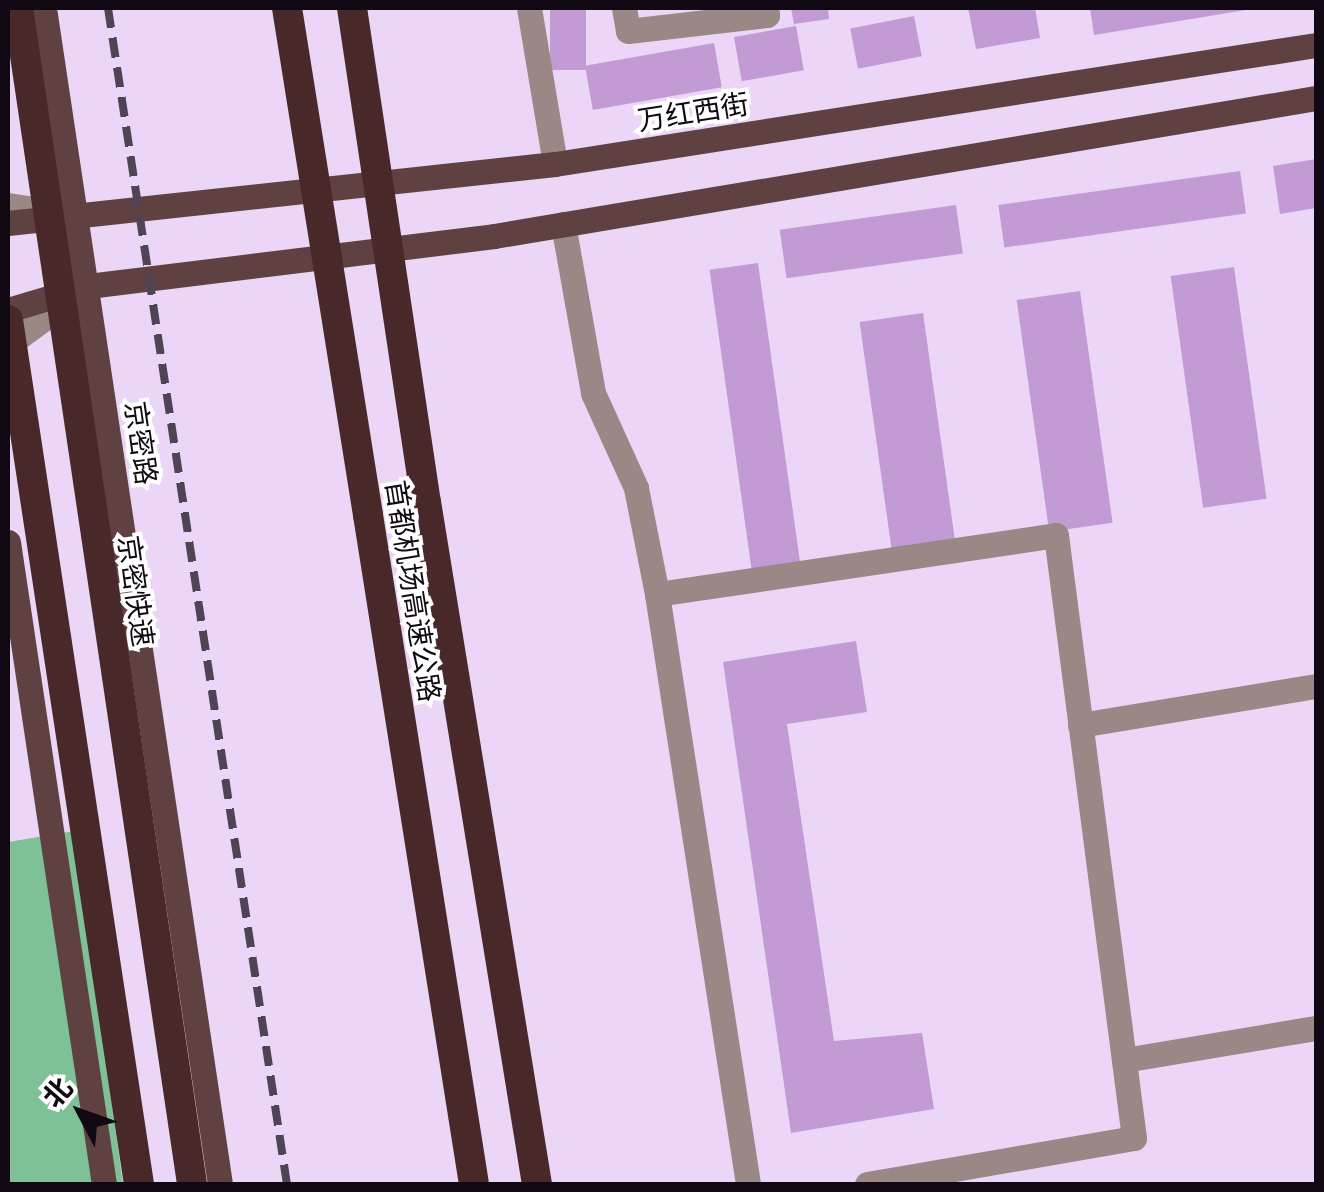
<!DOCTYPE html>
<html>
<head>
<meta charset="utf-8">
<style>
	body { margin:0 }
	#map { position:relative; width:1324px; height:1192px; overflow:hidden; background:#ecd6f7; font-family:Inter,"Noto Sans SC",sans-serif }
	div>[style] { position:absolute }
	.forest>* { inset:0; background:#7ec196 }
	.building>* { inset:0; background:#c29bd5; transform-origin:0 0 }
	.minor>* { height:25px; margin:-12.5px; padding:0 12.5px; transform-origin:12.5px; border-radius:12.5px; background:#9a8887 }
	.major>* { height:25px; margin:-12.5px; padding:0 12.5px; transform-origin:12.5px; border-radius:12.5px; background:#5f4141 }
	.highway>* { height:30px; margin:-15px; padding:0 15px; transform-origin:15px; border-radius:15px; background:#492829 }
	.rail>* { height:8px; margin-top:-4px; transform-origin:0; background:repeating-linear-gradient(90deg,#4f4454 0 20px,transparent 0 30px) }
	.highway-bridge>* { height:30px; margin:-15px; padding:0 15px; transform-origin:15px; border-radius:15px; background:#492829 }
	span { translate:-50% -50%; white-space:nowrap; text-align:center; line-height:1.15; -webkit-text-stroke:8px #fff; paint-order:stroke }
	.street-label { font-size:28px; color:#100913 }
	.frame { position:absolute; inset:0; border:10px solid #100913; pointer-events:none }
	.north { position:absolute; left:30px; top:1062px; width:100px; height:100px; -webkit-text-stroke:8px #fff; paint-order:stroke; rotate:311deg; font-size:28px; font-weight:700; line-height:40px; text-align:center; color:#100913 }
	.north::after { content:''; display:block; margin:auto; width:35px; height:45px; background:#100913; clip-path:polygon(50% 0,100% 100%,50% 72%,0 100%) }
</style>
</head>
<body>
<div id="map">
	<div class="forest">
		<i style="clip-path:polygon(74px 831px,123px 1184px,8px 1184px,8px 842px)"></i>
	</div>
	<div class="building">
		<i style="left:550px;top:8px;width:36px;height:62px"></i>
		<i style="clip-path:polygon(791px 8px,828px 8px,829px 19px,794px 24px)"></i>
		<i style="clip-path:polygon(968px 8px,1035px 8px,1040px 38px,976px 49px)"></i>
		<i style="clip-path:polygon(1090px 8px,1246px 8px,1246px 10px,1094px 35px)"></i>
		<i style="left:914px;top:16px;width:41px;height:65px;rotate:79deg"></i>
		<i style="left:796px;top:26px;width:45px;height:63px;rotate:80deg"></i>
		<i style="left:714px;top:43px;width:45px;height:131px;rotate:80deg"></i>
		<i style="clip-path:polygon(1316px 159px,1316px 208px,1280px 214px,1273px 166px)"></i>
		<i style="left:1240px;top:171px;width:43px;height:244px;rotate:82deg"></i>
		<i style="left:956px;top:205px;width:49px;height:178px;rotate:82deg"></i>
		<i style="left:758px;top:263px;width:306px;height:49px;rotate:82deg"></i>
		<i style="left:1234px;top:267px;width:234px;height:64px;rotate:82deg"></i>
		<i style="left:1080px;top:291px;width:234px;height:64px;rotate:82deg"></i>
		<i style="left:923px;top:313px;width:234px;height:64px;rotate:82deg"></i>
		<i style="clip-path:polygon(856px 641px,867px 712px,787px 724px,834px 1041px,922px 1033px,934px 1109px,791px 1133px,723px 662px)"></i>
	</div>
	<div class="minor">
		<i style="left:529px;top:8px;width:158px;rotate:80.5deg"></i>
		<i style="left:624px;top:8px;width:23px;rotate:80deg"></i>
		<i style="left:628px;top:31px;width:140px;rotate:-6.6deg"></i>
		<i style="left:767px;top:15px;width:7px;rotate:-98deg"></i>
		<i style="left:8px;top:205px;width:54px;rotate:8.6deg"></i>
		<i style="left:563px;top:224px;width:172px;rotate:79.9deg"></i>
		<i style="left:593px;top:393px;width:104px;rotate:65.6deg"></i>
		<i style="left:636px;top:488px;width:108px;rotate:78.8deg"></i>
		<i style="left:657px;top:594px;width:597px;rotate:81.23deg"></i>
		<i style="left:8px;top:345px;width:84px;rotate:-36.3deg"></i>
		<i style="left:657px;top:594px;width:403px;rotate:-8.4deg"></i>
		<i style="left:1056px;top:535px;width:608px;rotate:82.63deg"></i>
		<i style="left:1134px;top:1138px;width:271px;rotate:170.2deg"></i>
		<i style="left:1080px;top:725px;width:239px;rotate:-9.4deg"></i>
		<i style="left:1124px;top:1060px;width:195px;rotate:-9.5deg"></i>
	</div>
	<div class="major">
		<i style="left:44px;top:8px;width:1189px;rotate:81.49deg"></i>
		<i style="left:8px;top:223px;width:550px;rotate:-6.16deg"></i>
		<i style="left:555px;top:164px;width:770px;rotate:-8.89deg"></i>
		<i style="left:8px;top:310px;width:84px;rotate:-16.7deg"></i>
		<i style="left:88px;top:286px;width:409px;rotate:-7deg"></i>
		<i style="left:494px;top:236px;width:834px;rotate:-9.53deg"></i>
		<i style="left:8px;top:542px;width:649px;rotate:81.5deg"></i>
	</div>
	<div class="highway">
		<i style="left:426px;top:502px;width:691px;rotate:80.76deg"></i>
		<i style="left:368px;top:515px;width:677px;rotate:81deg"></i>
	</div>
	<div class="rail">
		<i style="left:108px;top:8px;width:1190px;rotate:81.35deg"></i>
	</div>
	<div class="highway-bridge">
		<i style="left:18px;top:8px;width:1189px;rotate:81.58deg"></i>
		<i style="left:287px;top:8px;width:513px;rotate:80.92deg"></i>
		<i style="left:352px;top:8px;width:500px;rotate:81.5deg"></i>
		<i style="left:8px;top:320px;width:874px;rotate:81.38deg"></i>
	</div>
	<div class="street-label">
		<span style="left:693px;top:112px;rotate:-9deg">万红西街</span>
		<span style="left:141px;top:443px;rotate:82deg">京密路</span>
		<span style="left:136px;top:591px;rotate:82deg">京密快速</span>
		<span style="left:413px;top:591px;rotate:81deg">首都机场高速公路</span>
	</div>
	<div class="frame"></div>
	<div class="north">北</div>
</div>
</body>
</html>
